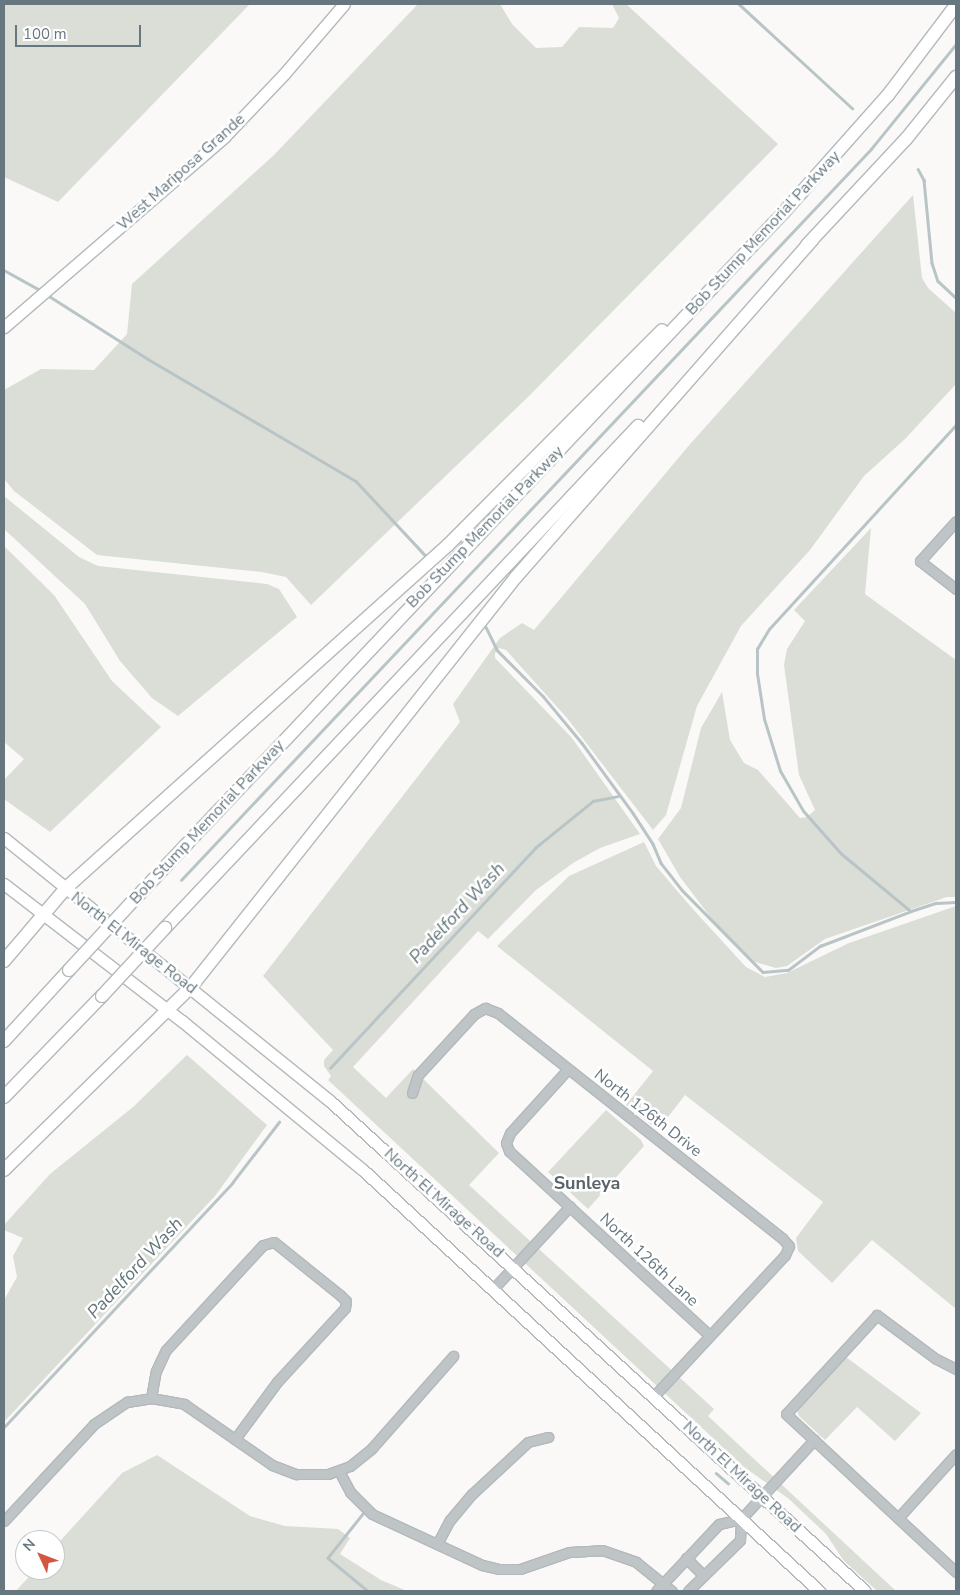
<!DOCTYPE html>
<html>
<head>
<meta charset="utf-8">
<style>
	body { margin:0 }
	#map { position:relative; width:960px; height:1595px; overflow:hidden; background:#faf9f8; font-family:"Nunito Sans",sans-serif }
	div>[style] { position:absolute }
	.green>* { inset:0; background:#daded7 }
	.stream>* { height:2.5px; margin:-1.25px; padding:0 1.25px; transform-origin:1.25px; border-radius:1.25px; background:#b9c4c7 }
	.roads { filter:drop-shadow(1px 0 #b3b9bc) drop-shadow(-1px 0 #b3b9bc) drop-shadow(0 1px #b3b9bc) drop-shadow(0 -1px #b3b9bc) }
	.minor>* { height:9px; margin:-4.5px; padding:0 4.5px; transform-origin:4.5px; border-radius:4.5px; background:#bfc4c7 }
	.major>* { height:11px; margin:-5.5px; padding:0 5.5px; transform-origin:5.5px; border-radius:5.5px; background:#fff }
	.highway>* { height:12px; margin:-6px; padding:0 6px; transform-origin:6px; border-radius:6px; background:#fff }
	.bridges { filter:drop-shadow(1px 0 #b5b9bc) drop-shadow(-1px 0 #b5b9bc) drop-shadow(0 1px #b5b9bc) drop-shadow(0 -1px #b5b9bc) }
	.highway-bridge>* { height:12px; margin:-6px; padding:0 6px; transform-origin:6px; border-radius:6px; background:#fff }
	span { translate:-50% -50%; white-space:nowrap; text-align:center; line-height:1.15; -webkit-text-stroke:5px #fff; paint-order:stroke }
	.street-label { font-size:16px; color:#677780 }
	.water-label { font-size:18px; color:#627579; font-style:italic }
	.neighbourhood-label { font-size:18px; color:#59656b; font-weight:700 }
	.frame { position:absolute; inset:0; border:5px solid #677780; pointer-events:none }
	.north { position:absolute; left:15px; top:1530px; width:50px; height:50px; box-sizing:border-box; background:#fff; border:1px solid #c2c9cc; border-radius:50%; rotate:313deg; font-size:14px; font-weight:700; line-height:20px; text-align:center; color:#677780 }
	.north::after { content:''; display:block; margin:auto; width:18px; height:22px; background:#d25640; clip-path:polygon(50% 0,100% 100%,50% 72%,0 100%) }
	.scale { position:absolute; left:15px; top:25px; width:126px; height:22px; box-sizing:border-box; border:2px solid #677780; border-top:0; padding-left:6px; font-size:15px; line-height:18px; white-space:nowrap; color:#677780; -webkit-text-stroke:4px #fff; paint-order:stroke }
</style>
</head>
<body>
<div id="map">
	<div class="green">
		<i style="clip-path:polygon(4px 4px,250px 4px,58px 202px,4px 177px)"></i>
		<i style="clip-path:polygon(418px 4px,500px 4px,512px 24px,536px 48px,562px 47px,579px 27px,613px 28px,619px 18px,612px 4px,626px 4px,778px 144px,529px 396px,311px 605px,286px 577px,262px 572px,97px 555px,14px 491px,4px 479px,4px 390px,41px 369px,94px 370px,127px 334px,132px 284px,274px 155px)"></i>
		<i style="clip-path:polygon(913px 195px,922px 278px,928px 288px,956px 313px,956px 384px,905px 439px,864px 476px,810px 550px,741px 626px,697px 706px,666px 815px,653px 830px,567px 718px,506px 650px,499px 648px,495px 653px,495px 658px,572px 738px,640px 834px,600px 848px,573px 863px,536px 890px,488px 939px,478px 931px,353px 1067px,386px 1098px,413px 1069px,499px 1153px,469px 1185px,714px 1409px,708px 1416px,896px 1591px,877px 1591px,844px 1561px,826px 1534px,789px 1499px,744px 1467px,328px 1080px,331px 1076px,324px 1066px,324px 1060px,333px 1050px,263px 976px,460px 722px,453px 704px,500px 638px,522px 623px,534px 630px,691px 443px)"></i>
		<i style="clip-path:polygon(4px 496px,79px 557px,98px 566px,267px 584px,279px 589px,297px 617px,178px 716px,152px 698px,120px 661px,85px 604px,4px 529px)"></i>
		<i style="clip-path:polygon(871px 528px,865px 594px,956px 660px,956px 897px,947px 897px,825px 939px,787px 966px,776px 968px,755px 962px,721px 931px,680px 877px,658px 839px,681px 808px,701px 728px,722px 692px,730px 740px,744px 763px,758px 770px,800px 818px,807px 817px,815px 810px,799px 775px,784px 665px,787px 649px,805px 621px,794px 610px)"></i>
		<i style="clip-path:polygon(4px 546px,54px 595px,112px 681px,161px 727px,50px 832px,4px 799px,4px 780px,24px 759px,4px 742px)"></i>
		<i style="clip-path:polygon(644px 842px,656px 866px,691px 907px,746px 967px,765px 977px,787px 973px,849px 943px,956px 906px,956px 1309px,872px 1240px,832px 1283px,798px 1251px,796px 1238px,823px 1202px,685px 1095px,658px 1130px,626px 1105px,653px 1071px,497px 946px,569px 876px)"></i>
		<i style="clip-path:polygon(187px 1055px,267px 1125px,215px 1196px,4px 1422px,4px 1300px,17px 1277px,13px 1256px,23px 1238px,4px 1230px,4px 1225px,50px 1174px,133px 1107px)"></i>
		<i style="clip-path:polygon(606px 1110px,641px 1140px,644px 1146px,588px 1209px,548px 1172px)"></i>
		<i style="clip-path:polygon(846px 1357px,921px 1413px,895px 1441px,857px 1407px,825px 1440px,799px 1416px,797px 1410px)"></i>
		<i style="clip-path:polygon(157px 1455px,250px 1516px,285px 1526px,338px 1529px,350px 1538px,340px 1554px,381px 1580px,407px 1591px,16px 1591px,35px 1570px,55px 1570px,55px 1547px,61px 1540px,122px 1473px)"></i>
	</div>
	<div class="stream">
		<i style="left:739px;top:4px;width:154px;rotate:42.6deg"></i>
		<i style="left:918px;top:169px;width:13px;rotate:61deg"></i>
		<i style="left:924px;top:180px;width:83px;rotate:84.5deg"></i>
		<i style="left:932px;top:263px;width:19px;rotate:72deg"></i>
		<i style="left:938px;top:281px;width:25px;rotate:43deg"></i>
		<i style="left:4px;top:270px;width:41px;rotate:29.1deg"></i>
		<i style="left:46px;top:294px;width:121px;rotate:32.5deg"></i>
		<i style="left:148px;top:359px;width:241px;rotate:30.4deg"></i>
		<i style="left:356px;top:481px;width:103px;rotate:47deg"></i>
		<i style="left:486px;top:627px;width:25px;rotate:64deg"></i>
		<i style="left:497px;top:650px;width:65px;rotate:45deg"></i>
		<i style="left:543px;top:696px;width:61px;rotate:50.3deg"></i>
		<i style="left:582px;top:743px;width:87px;rotate:53.9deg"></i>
		<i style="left:633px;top:813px;width:37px;rotate:57deg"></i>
		<i style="left:653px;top:844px;width:21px;rotate:67deg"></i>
		<i style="left:661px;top:863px;width:34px;rotate:52deg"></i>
		<i style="left:682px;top:890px;width:115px;rotate:45.4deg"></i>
		<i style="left:763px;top:972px;width:25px;rotate:-5deg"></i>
		<i style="left:788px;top:970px;width:40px;rotate:-37deg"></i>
		<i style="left:820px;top:946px;width:97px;rotate:-21deg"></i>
		<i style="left:911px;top:911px;width:26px;rotate:-18deg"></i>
		<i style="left:936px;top:903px;width:20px;rotate:-3deg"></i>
		<i style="left:181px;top:880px;width:1005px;rotate:-46.65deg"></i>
		<i style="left:871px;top:149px;width:135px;rotate:-51deg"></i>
		<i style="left:910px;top:911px;width:89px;rotate:-140.4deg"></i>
		<i style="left:841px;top:854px;width:57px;rotate:-131.5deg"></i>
		<i style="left:803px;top:811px;width:46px;rotate:-119.9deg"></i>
		<i style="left:780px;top:771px;width:54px;rotate:-107.1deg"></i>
		<i style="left:764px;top:719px;width:46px;rotate:-98.8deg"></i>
		<i style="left:757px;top:674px;width:25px;rotate:-90deg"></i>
		<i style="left:757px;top:649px;width:23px;rotate:-59deg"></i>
		<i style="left:769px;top:629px;width:277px;rotate:-47.5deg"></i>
		<i style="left:330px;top:1068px;width:301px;rotate:-47deg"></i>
		<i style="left:535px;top:848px;width:75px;rotate:-39deg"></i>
		<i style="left:593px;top:801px;width:25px;rotate:-11deg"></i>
		<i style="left:4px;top:1427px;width:334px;rotate:-46.9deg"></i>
		<i style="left:232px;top:1183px;width:77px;rotate:-52.4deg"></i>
		<i style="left:716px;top:1473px;width:16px;rotate:40deg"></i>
		<i style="left:363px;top:1514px;width:56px;rotate:128.5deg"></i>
		<i style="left:328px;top:1558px;width:52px;rotate:39.5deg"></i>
	</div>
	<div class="roads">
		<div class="minor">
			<i style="left:956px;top:521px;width:54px;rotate:132deg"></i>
			<i style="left:920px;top:561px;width:46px;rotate:37.9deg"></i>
			<i style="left:568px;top:1069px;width:86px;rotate:132.2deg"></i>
			<i style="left:510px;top:1133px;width:11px;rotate:112deg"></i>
			<i style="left:506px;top:1143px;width:9px;rotate:69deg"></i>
			<i style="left:509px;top:1151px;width:272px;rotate:42.6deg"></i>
			<i style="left:412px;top:1093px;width:19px;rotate:-72deg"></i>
			<i style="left:418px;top:1075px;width:83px;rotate:-47.4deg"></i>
			<i style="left:474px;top:1014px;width:13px;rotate:-29deg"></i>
			<i style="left:485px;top:1008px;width:14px;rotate:21deg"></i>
			<i style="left:498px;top:1013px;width:362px;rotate:38.4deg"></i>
			<i style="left:782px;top:1238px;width:11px;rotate:49deg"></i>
			<i style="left:789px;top:1246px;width:10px;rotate:114deg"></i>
			<i style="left:785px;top:1255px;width:192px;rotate:132.9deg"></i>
			<i style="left:493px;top:1289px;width:113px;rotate:-47.1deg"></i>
			<i style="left:956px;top:1369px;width:22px;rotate:-153deg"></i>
			<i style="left:936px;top:1359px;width:74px;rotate:-143.3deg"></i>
			<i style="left:877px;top:1315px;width:134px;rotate:132.6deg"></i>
			<i style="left:786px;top:1414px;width:232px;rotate:42.9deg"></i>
			<i style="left:151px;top:1398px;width:27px;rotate:-80deg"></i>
			<i style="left:156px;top:1371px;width:23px;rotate:-65deg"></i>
			<i style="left:166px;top:1350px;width:143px;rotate:-47.3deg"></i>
			<i style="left:263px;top:1245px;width:11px;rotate:-15deg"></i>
			<i style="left:274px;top:1242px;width:85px;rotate:38.8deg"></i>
			<i style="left:340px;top:1295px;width:8px;rotate:45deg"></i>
			<i style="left:346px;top:1301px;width:7px;rotate:98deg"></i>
			<i style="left:345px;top:1308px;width:100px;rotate:132.6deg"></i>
			<i style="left:277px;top:1382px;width:71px;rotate:126.4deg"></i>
			<i style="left:339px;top:1471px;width:24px;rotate:62deg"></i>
			<i style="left:350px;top:1492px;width:31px;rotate:45deg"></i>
			<i style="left:372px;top:1514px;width:121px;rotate:24.9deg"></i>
			<i style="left:482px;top:1565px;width:18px;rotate:13deg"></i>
			<i style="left:500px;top:1569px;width:20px"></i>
			<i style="left:520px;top:1569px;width:52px;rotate:-19.1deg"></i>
			<i style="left:569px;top:1552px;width:33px;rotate:-3deg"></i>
			<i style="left:602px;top:1550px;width:36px;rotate:19deg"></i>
			<i style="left:636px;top:1562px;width:46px;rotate:38.9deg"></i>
			<i style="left:898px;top:1518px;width:86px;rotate:-47.8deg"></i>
			<i style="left:4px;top:1521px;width:132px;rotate:-47.1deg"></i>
			<i style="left:94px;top:1424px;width:40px;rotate:-34deg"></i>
			<i style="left:127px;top:1402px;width:24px;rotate:-9deg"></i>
			<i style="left:151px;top:1398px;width:34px;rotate:10deg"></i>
			<i style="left:184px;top:1404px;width:107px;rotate:34.7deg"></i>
			<i style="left:272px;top:1465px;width:26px;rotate:21deg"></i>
			<i style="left:296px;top:1474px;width:32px"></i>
			<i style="left:328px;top:1474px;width:23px;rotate:-20deg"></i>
			<i style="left:350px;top:1466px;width:28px;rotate:-39deg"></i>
			<i style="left:372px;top:1448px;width:123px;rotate:-48.6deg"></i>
			<i style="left:437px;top:1544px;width:27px;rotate:-62deg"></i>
			<i style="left:450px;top:1520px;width:34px;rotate:-50deg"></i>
			<i style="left:472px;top:1494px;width:76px;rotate:-42.9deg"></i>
			<i style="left:528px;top:1442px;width:21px;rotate:-14deg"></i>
			<i style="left:686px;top:1558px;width:25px;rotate:45deg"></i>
			<i style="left:656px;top:1591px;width:92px;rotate:-46.8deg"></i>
			<i style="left:719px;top:1524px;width:23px;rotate:-13deg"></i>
			<i style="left:741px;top:1519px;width:108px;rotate:-47.3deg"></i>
			<i style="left:688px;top:1591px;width:73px;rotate:-44.4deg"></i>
			<i style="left:740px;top:1540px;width:21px;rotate:-87deg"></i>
		</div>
		<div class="major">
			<i style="left:4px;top:327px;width:291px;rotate:-40.8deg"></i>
			<i style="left:224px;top:137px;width:87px;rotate:-46.4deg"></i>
			<i style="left:284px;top:74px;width:92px;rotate:-49.4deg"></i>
			<i style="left:4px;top:838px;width:419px;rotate:38.9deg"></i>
			<i style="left:330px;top:1101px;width:725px;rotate:42.49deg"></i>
			<i style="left:4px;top:884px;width:225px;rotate:37.6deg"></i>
			<i style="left:182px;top:1021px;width:234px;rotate:39.5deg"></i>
			<i style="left:363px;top:1170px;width:621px;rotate:42.71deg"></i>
		</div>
		<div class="highway">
			<i style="left:807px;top:245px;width:145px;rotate:-47deg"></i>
			<i style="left:906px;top:139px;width:80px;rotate:-51.1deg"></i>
			<i style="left:132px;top:902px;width:949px;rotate:-46.62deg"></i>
			<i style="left:784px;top:212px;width:157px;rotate:-48.4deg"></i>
			<i style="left:888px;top:95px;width:113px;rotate:-52.9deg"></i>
			<i style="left:165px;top:928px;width:690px;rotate:-46.7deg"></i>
			<i style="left:4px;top:961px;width:96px;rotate:-49.7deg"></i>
			<i style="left:66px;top:888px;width:513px;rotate:-41.92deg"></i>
			<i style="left:448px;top:545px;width:303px;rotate:-45.1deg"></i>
			<i style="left:4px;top:1041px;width:96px;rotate:-47.5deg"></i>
			<i style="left:4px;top:1097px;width:141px;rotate:-45.9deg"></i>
			<i style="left:4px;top:1170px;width:262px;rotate:-44.4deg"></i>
			<i style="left:191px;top:987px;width:523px;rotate:-51.6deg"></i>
			<i style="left:516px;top:577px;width:449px;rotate:-48.7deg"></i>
		</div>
	</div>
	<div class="bridges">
		<div class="highway-bridge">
			<i style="left:69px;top:970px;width:93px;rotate:-47.2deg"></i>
			<i style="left:102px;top:996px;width:93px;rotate:-47.2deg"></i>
		</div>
	</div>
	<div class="street-label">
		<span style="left:181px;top:172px;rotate:-42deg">West Mariposa Grande</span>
		<span style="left:763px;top:233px;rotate:-47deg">Bob Stump Memorial Parkway</span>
		<span style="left:485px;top:527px;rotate:-46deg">Bob Stump Memorial Parkway</span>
		<span style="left:207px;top:822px;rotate:-47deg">Bob Stump Memorial Parkway</span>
		<span style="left:134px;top:943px;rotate:38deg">North El Mirage Road</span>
		<span style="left:648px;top:1113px;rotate:38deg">North 126th Drive</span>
		<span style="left:444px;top:1203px;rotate:42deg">North El Mirage Road</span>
		<span style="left:649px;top:1260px;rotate:43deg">North 126th Lane</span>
		<span style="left:742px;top:1477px;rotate:43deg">North El Mirage Road</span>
	</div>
	<div class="water-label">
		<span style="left:457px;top:913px;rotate:-47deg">Padelford Wash</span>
		<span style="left:135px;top:1268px;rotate:-47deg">Padelford Wash</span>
	</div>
	<div class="neighbourhood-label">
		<span style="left:587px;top:1183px">Sunleya</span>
	</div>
	<div class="frame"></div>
	<div class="north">N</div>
	<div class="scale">100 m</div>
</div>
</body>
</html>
